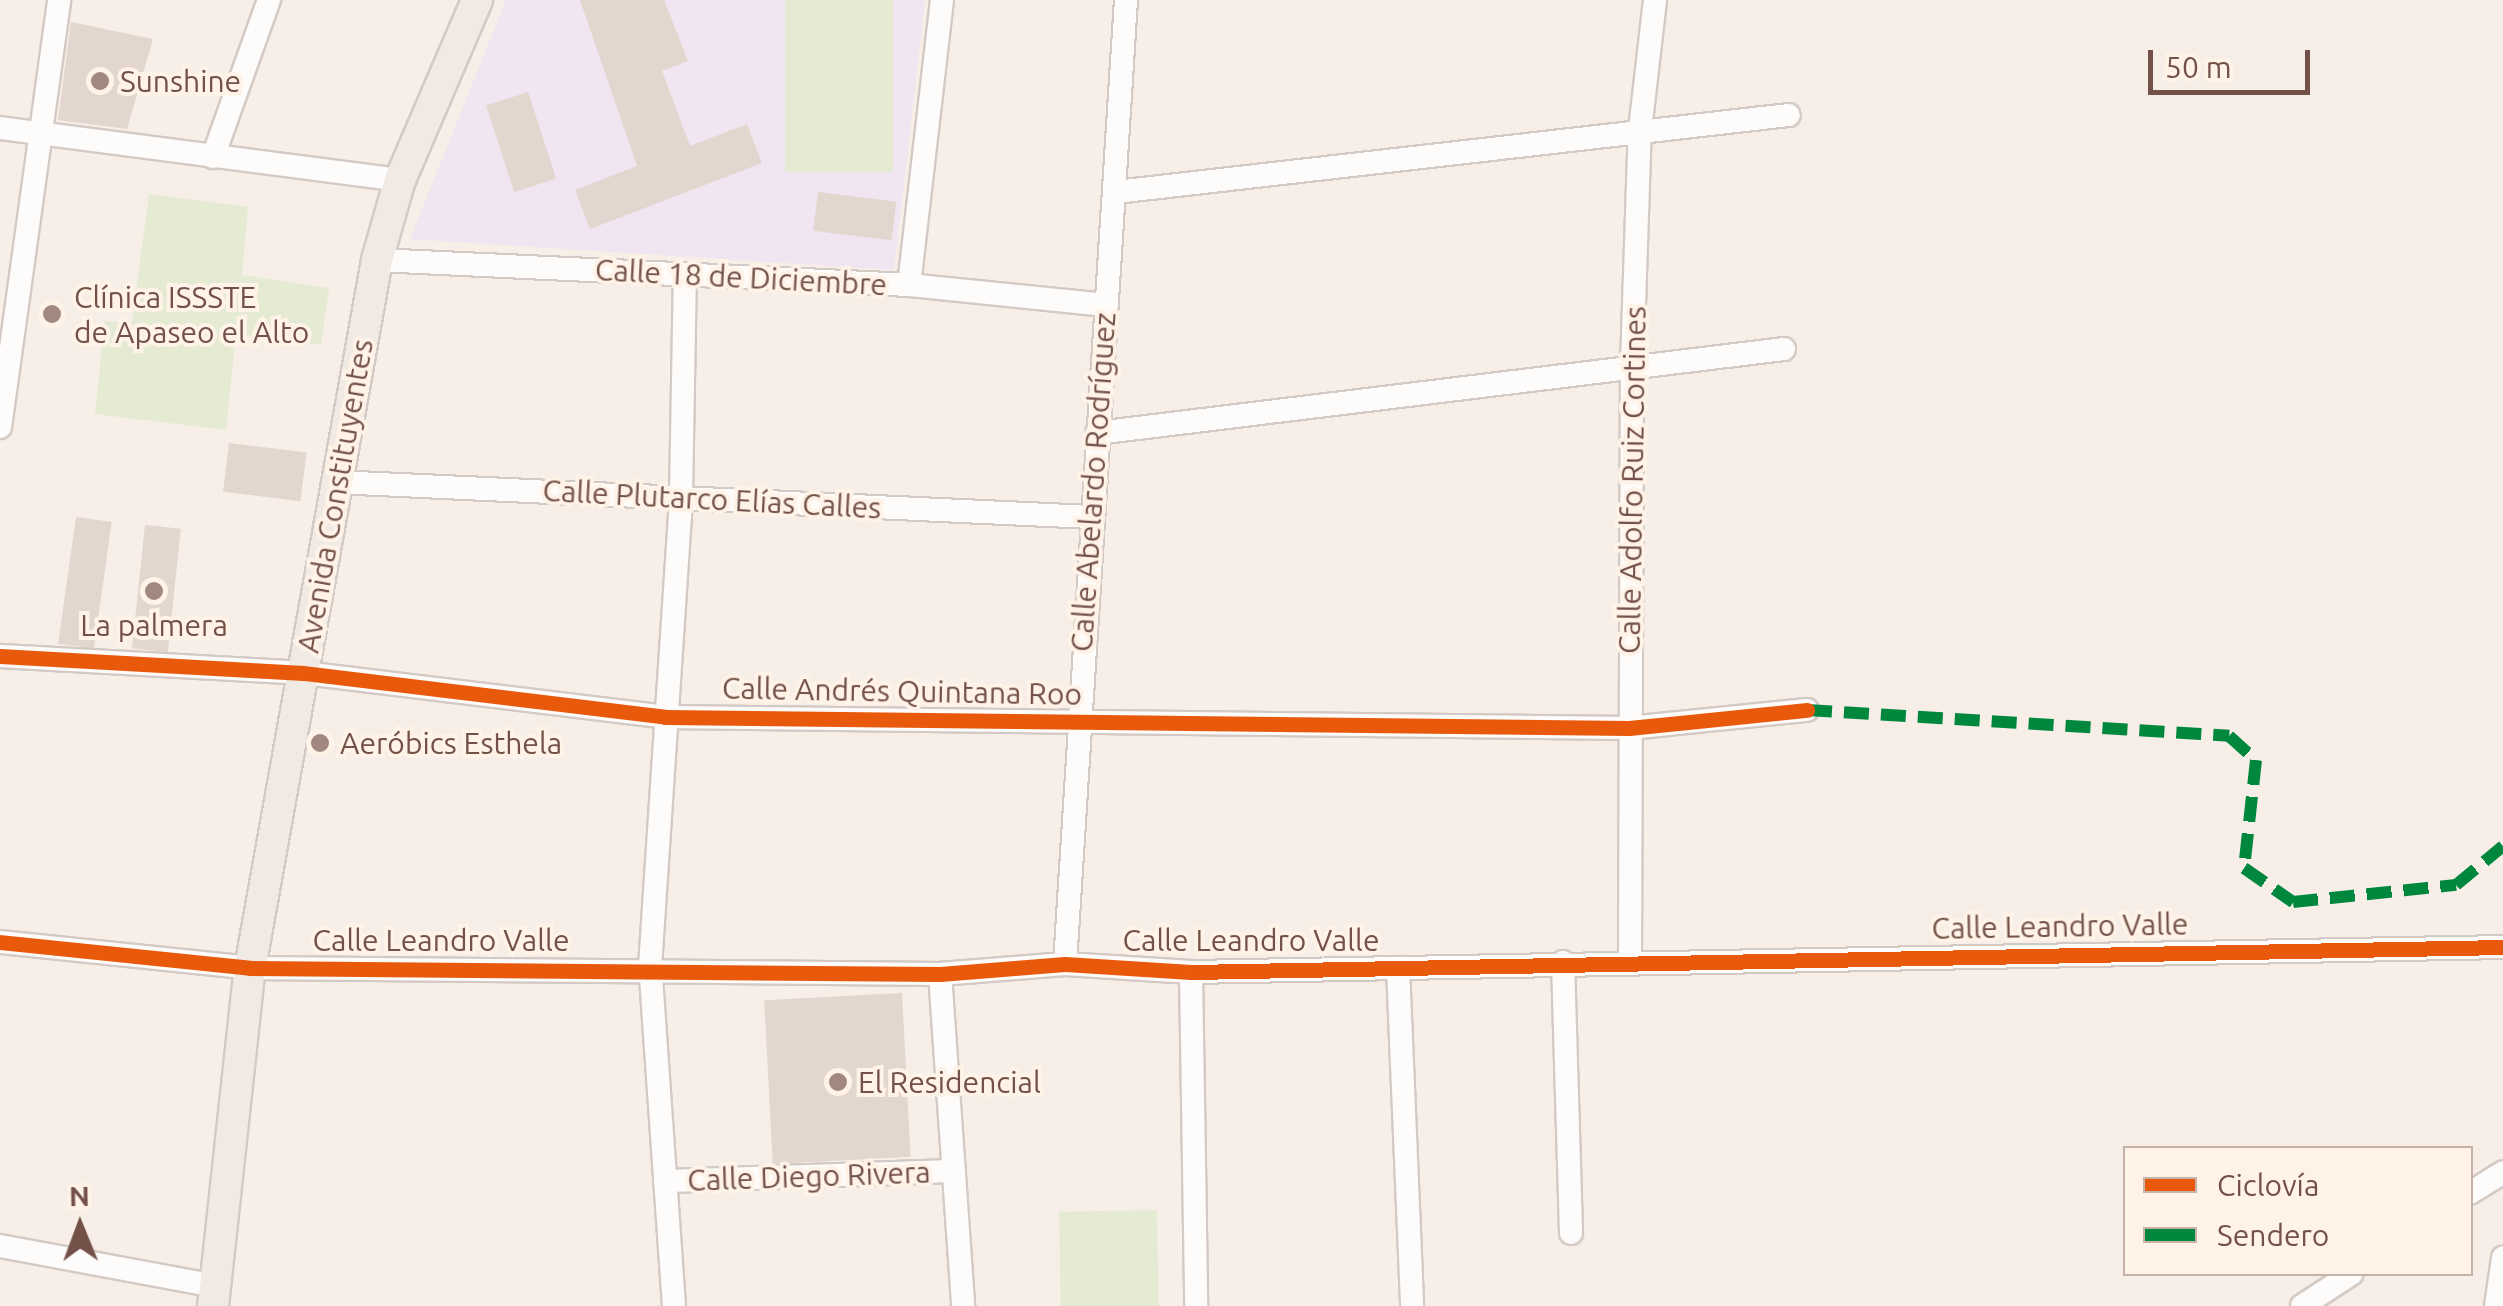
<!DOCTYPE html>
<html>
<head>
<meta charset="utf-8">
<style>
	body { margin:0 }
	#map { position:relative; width:2503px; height:1306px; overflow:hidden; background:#f6eee7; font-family:Ubuntu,sans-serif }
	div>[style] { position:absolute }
	.education>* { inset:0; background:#f0e5f0 }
	.green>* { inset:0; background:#e4ebd2; transform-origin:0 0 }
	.building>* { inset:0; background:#e2d6cf; transform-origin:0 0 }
	.roads { filter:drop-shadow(2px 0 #d4cac5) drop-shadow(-2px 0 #d4cac5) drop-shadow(0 2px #d4cac5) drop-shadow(0 -2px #d4cac5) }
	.minor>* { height:22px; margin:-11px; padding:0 11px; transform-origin:11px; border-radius:11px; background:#fefcfb }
	.major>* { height:30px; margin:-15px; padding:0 15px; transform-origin:15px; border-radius:15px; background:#f1eae4 }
	.quiet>* { height:12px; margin-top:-6px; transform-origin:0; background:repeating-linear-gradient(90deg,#00873e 0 25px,transparent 0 37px) }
	.cycleway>* { height:15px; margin:-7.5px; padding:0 7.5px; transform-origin:7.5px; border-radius:7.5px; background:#e8590c }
	.dots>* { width:28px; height:28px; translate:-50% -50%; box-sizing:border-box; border:5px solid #fff2e7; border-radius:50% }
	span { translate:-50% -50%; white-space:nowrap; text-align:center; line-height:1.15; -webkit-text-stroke:8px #fff2e7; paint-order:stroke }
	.poi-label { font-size:30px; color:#735148 }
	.left { translate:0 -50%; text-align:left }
	.street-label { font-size:30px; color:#735148 }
	.legend { position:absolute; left:2123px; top:1146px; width:350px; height:130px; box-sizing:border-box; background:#fff2e7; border:2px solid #c7b2a7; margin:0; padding:12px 18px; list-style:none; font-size:30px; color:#735148 }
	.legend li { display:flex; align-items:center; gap:20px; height:50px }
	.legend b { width:50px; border:2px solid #c7b2a7 }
	.north { position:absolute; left:30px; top:1176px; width:100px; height:100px; -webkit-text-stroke:8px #fff2e7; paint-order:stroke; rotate:359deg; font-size:28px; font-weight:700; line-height:40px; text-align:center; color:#735148 }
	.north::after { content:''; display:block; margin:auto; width:35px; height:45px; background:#735148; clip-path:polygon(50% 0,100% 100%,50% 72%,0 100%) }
	.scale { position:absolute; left:2148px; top:50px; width:162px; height:45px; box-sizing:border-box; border:5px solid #735148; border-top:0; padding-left:12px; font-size:30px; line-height:35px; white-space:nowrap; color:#735148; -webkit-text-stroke:8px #fff2e7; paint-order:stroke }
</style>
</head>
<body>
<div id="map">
	<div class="education">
		<i style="clip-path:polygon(506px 0,925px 0,894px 270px,410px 239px)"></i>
	</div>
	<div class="green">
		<i style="left:785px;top:0;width:108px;height:172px"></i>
		<i style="clip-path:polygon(149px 194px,248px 207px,242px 275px,329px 288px,321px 345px,236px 334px,226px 430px,95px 414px,105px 321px,132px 323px)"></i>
		<i style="left:1157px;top:1210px;width:96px;height:98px;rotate:89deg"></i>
	</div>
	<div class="building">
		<i style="clip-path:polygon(580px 0,664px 0,688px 61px,662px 71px,690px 146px,747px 124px,762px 163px,590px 229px,575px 190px,637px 166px)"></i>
		<i style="clip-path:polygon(71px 22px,153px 39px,127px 129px,58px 120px)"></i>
		<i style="left:528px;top:92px;width:91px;height:44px;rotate:72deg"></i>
		<i style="left:818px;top:192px;width:79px;height:39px;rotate:7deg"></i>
		<i style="left:229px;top:443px;width:78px;height:49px;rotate:7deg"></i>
		<i style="left:76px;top:517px;width:36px;height:128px;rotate:8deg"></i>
		<i style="left:145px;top:525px;width:36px;height:124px;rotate:6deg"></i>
		<i style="left:902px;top:993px;width:164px;height:138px;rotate:87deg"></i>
	</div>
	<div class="roads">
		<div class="minor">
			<i style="left:0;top:128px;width:403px;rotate:7.4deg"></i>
			<i style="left:213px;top:157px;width:167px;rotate:-70.4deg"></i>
			<i style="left:1116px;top:192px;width:677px;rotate:-6.53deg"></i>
			<i style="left:377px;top:260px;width:533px;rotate:2.69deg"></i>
			<i style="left:909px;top:285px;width:197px;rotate:5.8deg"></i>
			<i style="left:909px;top:285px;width:287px;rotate:-83.4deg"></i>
			<i style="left:0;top:427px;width:431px;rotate:-82.1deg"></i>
			<i style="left:1097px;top:433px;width:692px;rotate:-6.97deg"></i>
			<i style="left:335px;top:482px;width:756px;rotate:2.65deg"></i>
			<i style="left:0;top:656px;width:304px;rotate:3.2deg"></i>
			<i style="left:304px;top:673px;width:364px;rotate:6.9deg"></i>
			<i style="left:665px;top:717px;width:964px;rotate:0.65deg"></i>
			<i style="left:1629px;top:728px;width:179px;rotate:-5.8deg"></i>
			<i style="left:0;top:942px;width:251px;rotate:5.9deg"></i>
			<i style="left:250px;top:968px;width:690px;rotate:0.5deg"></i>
			<i style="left:940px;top:974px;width:125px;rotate:-4.6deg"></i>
			<i style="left:1065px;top:964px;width:126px;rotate:3.6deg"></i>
			<i style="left:1191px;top:972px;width:1312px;rotate:-1.09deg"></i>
			<i style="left:1630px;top:961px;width:596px;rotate:-89.81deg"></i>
			<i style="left:1632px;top:365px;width:235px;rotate:-88.1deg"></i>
			<i style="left:1640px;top:130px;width:131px;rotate:-83.4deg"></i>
			<i style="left:1563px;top:962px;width:271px;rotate:88.3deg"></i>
			<i style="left:1065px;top:964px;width:966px;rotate:-86.38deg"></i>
			<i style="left:1398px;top:968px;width:338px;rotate:87.6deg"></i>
			<i style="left:1191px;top:972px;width:334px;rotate:89.1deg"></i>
			<i style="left:940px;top:974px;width:333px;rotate:86deg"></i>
			<i style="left:665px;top:1181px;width:289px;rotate:-2deg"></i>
			<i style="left:2470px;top:1193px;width:39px;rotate:-32deg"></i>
			<i style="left:0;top:1246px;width:220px;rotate:10.5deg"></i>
			<i style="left:674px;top:1306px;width:340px;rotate:-94deg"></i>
			<i style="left:650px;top:967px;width:471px;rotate:-86.2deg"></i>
			<i style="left:681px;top:497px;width:222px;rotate:-89deg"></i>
			<i style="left:2302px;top:1306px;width:59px;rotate:-33.1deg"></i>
			<i style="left:2496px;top:1306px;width:49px;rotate:-81.7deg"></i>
		</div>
		<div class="major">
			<i style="left:213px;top:1306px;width:340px;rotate:-83.8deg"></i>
			<i style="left:250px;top:968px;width:719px;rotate:-79.83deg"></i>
			<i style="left:377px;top:260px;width:83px;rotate:-74deg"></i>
			<i style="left:400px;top:180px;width:196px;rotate:-66.8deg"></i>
		</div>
	</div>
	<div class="quiet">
		<i style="left:1807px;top:710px;width:423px;rotate:3.5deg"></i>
		<i style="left:2229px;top:736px;width:36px;rotate:42deg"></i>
		<i style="left:2256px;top:760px;width:109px;rotate:96.3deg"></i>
		<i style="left:2244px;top:868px;width:60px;rotate:34.8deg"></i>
		<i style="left:2293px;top:902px;width:164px;rotate:-6deg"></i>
		<i style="left:2456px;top:885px;width:61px;rotate:-39.7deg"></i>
	</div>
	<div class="cycleway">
		<i style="left:0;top:656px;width:304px;rotate:3.2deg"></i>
		<i style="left:304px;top:673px;width:364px;rotate:6.9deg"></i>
		<i style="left:665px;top:717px;width:964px;rotate:0.65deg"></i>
		<i style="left:1629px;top:728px;width:179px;rotate:-5.8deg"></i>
		<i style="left:0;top:942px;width:251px;rotate:5.9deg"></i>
		<i style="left:250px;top:968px;width:690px;rotate:0.5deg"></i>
		<i style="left:940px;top:974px;width:125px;rotate:-4.6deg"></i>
		<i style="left:1065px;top:964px;width:126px;rotate:3.6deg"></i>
		<i style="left:1191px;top:972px;width:1312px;rotate:-1.09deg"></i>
	</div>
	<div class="dots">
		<i style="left:100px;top:81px;background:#a18880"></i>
		<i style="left:52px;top:314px;background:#a18880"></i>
		<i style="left:154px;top:591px;background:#a18880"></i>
		<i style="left:320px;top:743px;background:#a18880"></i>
		<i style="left:838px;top:1082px;background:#a18880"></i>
	</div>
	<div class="poi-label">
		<span class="left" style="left:120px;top:81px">Sunshine</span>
		<span class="left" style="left:74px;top:314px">Clínica ISSSTE<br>de Apaseo el Alto</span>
		<span style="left:154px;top:625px">La palmera</span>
		<span class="left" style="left:340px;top:743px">Aeróbics Esthela</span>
		<span class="left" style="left:858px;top:1082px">El Residencial</span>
	</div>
	<div class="street-label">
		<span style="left:741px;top:277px;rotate:3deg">Calle 18 de Diciembre</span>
		<span style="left:1632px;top:480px;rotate:-89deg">Calle Adolfo Ruiz Cortines</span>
		<span style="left:1093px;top:482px;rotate:-86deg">Calle Abelardo Rodríguez</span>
		<span style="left:335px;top:496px;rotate:-80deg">Avenida Constituyentes</span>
		<span style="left:712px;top:499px;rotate:3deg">Calle Plutarco Elías Calles</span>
		<span style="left:902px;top:691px;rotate:1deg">Calle Andrés Quintana Roo</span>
		<span style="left:2060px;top:926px;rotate:-1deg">Calle Leandro Valle</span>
		<span style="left:441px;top:940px">Calle Leandro Valle</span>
		<span style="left:1251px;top:940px">Calle Leandro Valle</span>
		<span style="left:809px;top:1176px;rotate:-2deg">Calle Diego Rivera</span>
	</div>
	<ul class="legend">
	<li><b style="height:12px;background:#e8590c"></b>Ciclovía</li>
	<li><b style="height:12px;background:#00873e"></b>Sendero</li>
	</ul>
	<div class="north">N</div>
	<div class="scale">50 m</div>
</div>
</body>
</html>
